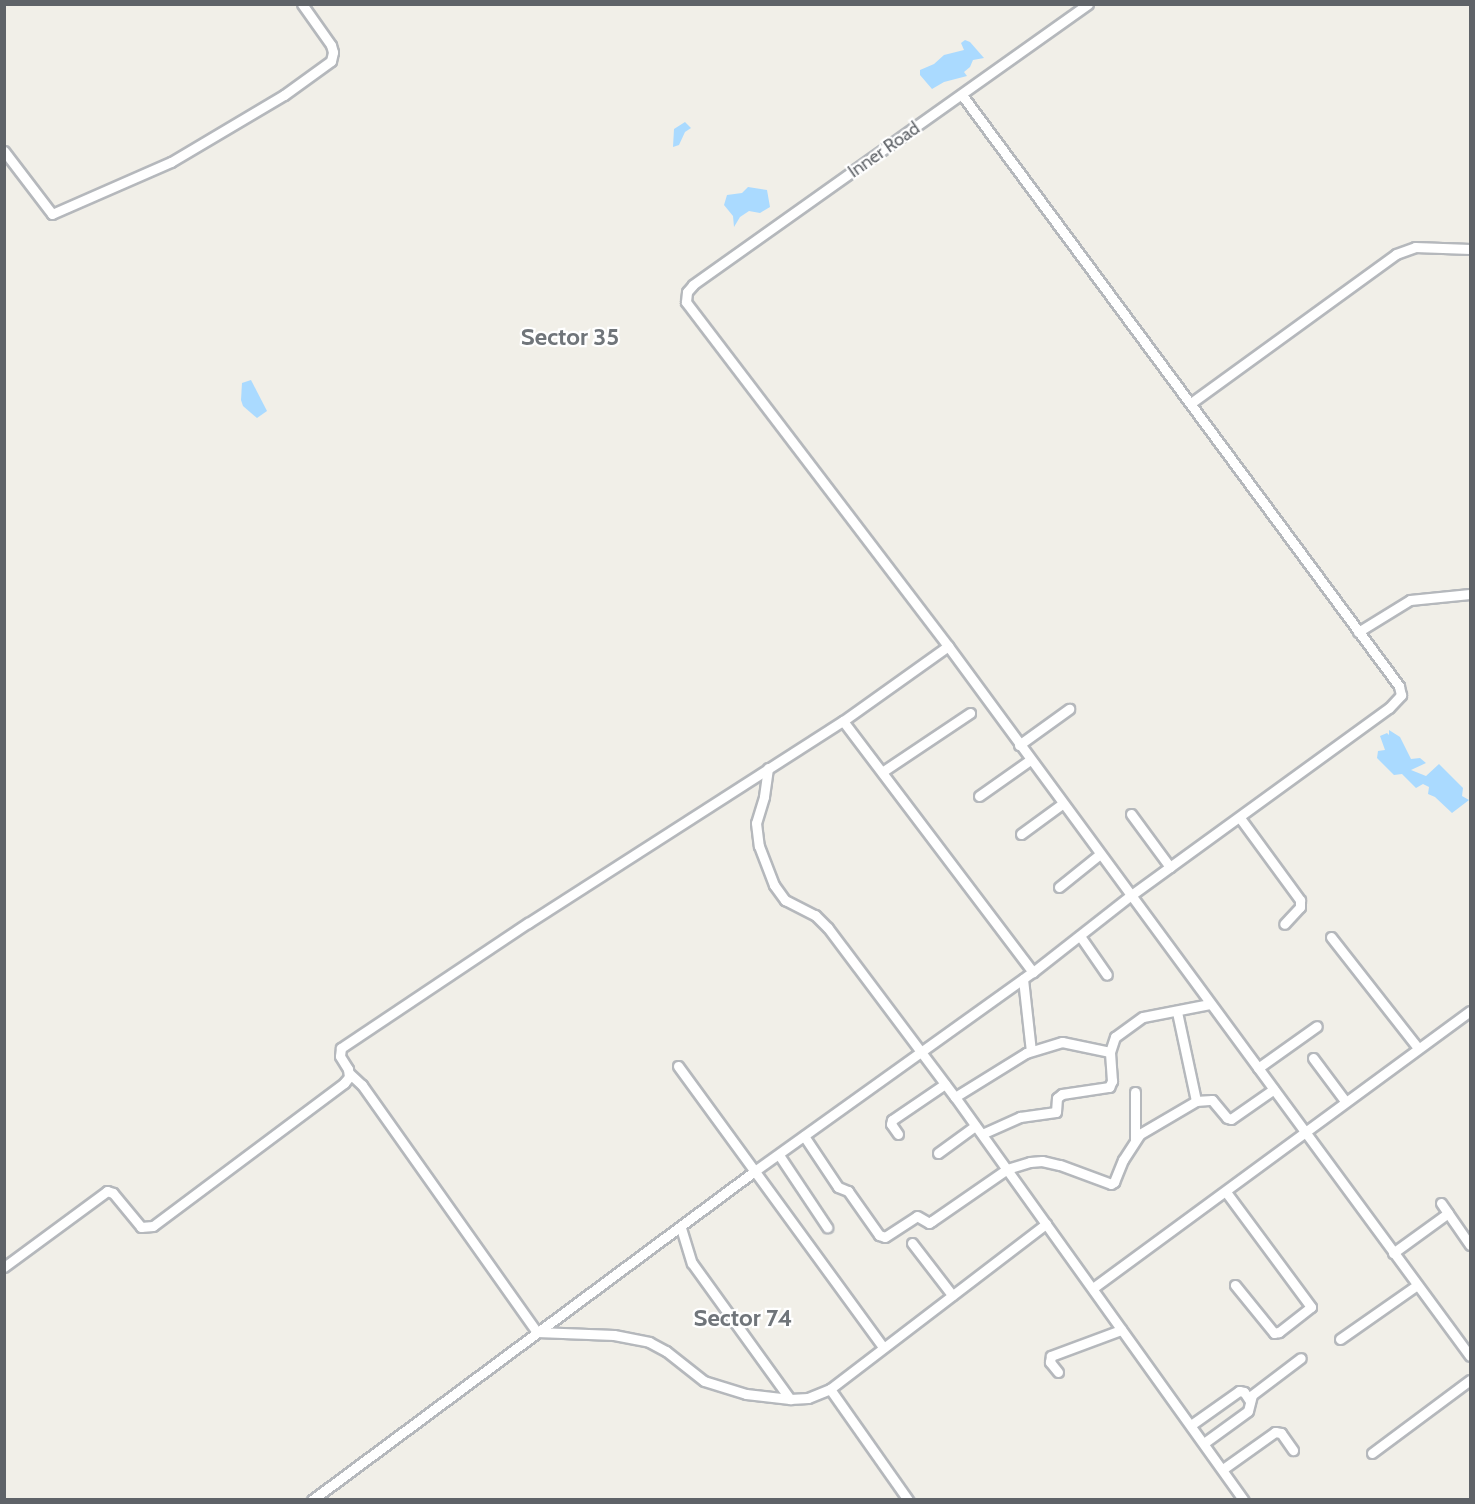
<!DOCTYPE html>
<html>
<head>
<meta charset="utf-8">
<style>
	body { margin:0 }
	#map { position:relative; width:1475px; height:1504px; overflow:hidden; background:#f1efe8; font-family:Cabin,sans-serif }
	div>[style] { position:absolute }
	.water>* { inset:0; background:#aadaff }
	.roads { filter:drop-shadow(2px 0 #b5b8bc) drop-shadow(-2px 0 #b5b8bc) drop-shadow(0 2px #b5b8bc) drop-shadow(0 -2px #b5b8bc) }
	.minor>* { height:9px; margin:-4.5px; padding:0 4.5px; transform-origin:4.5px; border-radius:4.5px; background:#fff }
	span { translate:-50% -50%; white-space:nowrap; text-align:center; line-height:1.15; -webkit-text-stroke:4.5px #fff; paint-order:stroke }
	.street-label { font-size:18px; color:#5f6368 }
	.district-label { font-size:24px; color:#70757a; font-weight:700 }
	.frame { position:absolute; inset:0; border:6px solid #5f6368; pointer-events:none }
</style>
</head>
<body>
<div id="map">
	<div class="water">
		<i style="clip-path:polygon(965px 40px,970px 42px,984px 58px,973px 60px,970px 67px,964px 72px,967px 76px,944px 82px,932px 89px,920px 75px,920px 70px,934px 64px,944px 55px,964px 50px,961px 43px)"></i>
		<i style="clip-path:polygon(685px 122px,691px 128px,685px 132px,679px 145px,673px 147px,674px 129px)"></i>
		<i style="clip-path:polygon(748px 187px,767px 190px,770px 207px,760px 213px,749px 211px,740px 217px,734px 227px,733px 216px,724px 205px,727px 195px,742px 193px)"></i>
		<i style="clip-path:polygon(251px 380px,267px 411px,257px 418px,243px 406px,241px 400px,242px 383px)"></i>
		<i style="clip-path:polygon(1389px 730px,1400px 737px,1411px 759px,1420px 758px,1426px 763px,1411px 770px,1426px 776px,1439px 764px,1463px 788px,1462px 796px,1469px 800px,1452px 813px,1435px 797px,1428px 794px,1429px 787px,1423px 784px,1416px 788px,1402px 774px,1394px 775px,1377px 758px,1378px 751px,1385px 750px,1380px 736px,1387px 733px,1389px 735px)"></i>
	</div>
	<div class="roads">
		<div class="minor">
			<i style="left:1088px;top:4px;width:485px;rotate:144.6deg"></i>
			<i style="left:693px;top:285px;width:9px;rotate:131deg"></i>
			<i style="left:687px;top:292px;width:10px;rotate:96deg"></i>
			<i style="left:686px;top:302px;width:432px;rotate:52.7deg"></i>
			<i style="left:948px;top:646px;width:881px;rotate:53.68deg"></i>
			<i style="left:4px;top:151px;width:79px;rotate:52.7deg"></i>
			<i style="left:52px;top:214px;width:130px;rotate:-23.6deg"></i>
			<i style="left:171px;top:162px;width:131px;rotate:-30.7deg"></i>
			<i style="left:284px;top:95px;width:58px;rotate:-35.9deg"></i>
			<i style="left:331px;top:61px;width:9px;rotate:-77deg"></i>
			<i style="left:333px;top:52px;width:7px;rotate:-106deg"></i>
			<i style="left:331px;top:45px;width:50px;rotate:-125.3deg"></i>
			<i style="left:1191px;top:403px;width:253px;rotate:-36deg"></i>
			<i style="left:1396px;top:254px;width:20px;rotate:-20deg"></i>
			<i style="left:1415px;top:247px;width:55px;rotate:2.1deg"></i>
			<i style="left:1358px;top:632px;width:61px;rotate:-31.6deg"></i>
			<i style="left:1410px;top:600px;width:60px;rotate:-5.7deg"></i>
			<i style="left:843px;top:721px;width:315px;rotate:52.9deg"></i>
			<i style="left:1019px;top:745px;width:62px;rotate:-35.8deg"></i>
			<i style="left:768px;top:768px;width:29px;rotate:98deg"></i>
			<i style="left:764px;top:797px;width:27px;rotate:107deg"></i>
			<i style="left:756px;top:823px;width:23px;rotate:83deg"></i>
			<i style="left:759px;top:846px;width:42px;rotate:69deg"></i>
			<i style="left:774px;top:885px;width:19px;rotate:54deg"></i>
			<i style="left:785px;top:900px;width:34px;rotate:27deg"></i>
			<i style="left:815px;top:915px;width:18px;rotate:45deg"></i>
			<i style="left:828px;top:928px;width:211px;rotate:53.1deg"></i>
			<i style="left:955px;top:1097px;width:496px;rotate:54.4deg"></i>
			<i style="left:882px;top:772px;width:106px;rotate:-33.8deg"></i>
			<i style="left:979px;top:796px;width:62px;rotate:-35.2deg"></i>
			<i style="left:1131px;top:814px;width:66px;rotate:53.7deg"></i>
			<i style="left:1240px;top:818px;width:102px;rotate:53.8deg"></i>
			<i style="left:1300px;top:900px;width:7px;rotate:90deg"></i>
			<i style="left:1300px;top:907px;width:23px;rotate:133deg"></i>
			<i style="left:1021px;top:834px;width:51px;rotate:-36.2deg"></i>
			<i style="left:1059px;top:887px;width:51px;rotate:-38.7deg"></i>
			<i style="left:1080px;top:936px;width:47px;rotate:55.3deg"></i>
			<i style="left:1331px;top:937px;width:141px;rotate:51.9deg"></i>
			<i style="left:1023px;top:979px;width:72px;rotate:83.7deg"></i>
			<i style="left:1177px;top:1012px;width:91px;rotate:77.9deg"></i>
			<i style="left:1313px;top:1058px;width:54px;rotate:53.3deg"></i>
			<i style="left:678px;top:1066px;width:348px;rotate:53.9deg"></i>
			<i style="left:1258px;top:1068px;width:72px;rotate:-35.4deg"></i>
			<i style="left:349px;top:1073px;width:18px;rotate:43deg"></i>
			<i style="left:362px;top:1085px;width:303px;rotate:54.7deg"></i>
			<i style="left:537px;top:1332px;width:77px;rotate:2.2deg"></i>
			<i style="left:614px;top:1335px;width:36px;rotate:11deg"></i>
			<i style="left:649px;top:1342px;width:19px;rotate:28deg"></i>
			<i style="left:666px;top:1351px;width:48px;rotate:38.3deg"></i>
			<i style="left:704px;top:1381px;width:44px;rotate:17.2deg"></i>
			<i style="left:746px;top:1394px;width:44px;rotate:6.5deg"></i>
			<i style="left:790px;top:1399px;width:18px;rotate:-3deg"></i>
			<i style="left:808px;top:1398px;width:24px;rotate:-22deg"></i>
			<i style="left:830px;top:1389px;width:272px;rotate:-37.4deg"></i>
			<i style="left:1135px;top:1092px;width:48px;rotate:90deg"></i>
			<i style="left:955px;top:1097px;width:84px;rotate:-31.8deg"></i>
			<i style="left:1026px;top:1053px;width:38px;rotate:-17deg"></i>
			<i style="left:1062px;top:1042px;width:49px;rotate:11.8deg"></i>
			<i style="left:1110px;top:1052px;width:16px;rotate:-72deg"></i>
			<i style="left:1115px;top:1037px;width:34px;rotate:-36deg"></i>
			<i style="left:1143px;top:1017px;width:68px;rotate:-11deg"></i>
			<i style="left:898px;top:1134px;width:12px;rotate:-125deg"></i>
			<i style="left:891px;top:1124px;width:4px;rotate:-76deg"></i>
			<i style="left:892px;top:1120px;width:64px;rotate:-34.2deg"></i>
			<i style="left:982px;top:1134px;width:42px;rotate:-24.1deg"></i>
			<i style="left:1020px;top:1117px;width:36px;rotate:-8deg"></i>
			<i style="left:1056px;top:1112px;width:14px;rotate:-86deg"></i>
			<i style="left:1057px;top:1098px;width:6px;rotate:-39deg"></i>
			<i style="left:1062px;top:1094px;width:48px;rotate:-8.5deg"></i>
			<i style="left:1109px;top:1087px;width:7px;rotate:-63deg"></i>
			<i style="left:1112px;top:1081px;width:29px;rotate:-94deg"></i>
			<i style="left:804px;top:1136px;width:61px;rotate:56.3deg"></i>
			<i style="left:838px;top:1187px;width:11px;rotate:22deg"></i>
			<i style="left:848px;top:1191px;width:54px;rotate:54.8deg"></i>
			<i style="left:879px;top:1235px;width:6px;rotate:18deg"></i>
			<i style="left:885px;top:1237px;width:38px;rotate:-33deg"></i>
			<i style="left:917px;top:1216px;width:14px;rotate:30deg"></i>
			<i style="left:929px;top:1223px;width:4px;rotate:-34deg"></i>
			<i style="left:932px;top:1221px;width:91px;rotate:-34.7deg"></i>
			<i style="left:1007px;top:1169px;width:24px;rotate:-17deg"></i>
			<i style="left:1030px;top:1162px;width:12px;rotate:-5deg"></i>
			<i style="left:1042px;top:1161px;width:18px;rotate:13deg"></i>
			<i style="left:1060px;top:1165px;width:54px;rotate:20.4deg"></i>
			<i style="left:1111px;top:1184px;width:4px;rotate:-34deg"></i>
			<i style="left:1114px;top:1182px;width:24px;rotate:-68deg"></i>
			<i style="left:1123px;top:1160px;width:31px;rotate:-57deg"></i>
			<i style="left:1140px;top:1134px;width:65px;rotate:-30.5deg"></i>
			<i style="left:1196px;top:1101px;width:16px;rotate:-4deg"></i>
			<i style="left:1212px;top:1100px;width:23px;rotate:50deg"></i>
			<i style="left:1227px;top:1118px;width:4px;rotate:14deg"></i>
			<i style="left:1231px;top:1119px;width:52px;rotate:-34.9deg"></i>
			<i style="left:938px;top:1153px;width:46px;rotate:-36.1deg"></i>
			<i style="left:779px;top:1155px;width:87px;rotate:56.3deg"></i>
			<i style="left:1226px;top:1192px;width:143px;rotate:53.5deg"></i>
			<i style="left:1311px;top:1307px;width:41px;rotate:142deg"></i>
			<i style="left:1279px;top:1332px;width:5px;rotate:169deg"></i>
			<i style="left:1274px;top:1333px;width:62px;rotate:-129.1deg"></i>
			<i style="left:1441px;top:1203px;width:51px;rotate:55.4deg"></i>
			<i style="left:681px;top:1228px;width:37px;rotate:73deg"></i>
			<i style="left:692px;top:1263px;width:168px;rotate:54.2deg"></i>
			<i style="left:912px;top:1243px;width:66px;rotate:52.4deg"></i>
			<i style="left:1393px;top:1253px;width:68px;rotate:-36deg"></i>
			<i style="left:4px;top:1267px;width:128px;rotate:-36.4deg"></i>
			<i style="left:107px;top:1191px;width:6px;rotate:18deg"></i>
			<i style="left:113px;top:1193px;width:44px;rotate:50.5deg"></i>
			<i style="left:141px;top:1227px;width:12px;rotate:-5deg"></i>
			<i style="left:153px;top:1226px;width:239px;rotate:-36.8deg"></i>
			<i style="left:344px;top:1083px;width:8px;rotate:-50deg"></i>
			<i style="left:349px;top:1077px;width:8px;rotate:-97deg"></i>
			<i style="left:348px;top:1069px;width:15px;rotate:-122deg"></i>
			<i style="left:340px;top:1056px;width:8px;rotate:-83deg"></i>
			<i style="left:341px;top:1048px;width:225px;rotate:-33.8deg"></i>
			<i style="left:528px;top:923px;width:374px;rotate:-32.7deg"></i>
			<i style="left:843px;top:721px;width:129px;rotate:-35.5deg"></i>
			<i style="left:1093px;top:1288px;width:468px;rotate:-36.3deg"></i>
			<i style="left:1340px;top:1339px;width:94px;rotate:-35deg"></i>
			<i style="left:1058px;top:1372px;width:13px;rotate:-129deg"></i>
			<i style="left:1050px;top:1362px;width:6px;rotate:-81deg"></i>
			<i style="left:1051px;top:1356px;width:75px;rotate:-20.4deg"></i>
			<i style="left:830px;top:1389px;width:136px;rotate:54.9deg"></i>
			<i style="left:1191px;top:1425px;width:59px;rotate:-35.3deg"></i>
			<i style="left:1239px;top:1391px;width:5px;rotate:11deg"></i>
			<i style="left:1244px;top:1392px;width:11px;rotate:56deg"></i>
			<i style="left:1204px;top:1443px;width:54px;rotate:-36deg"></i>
			<i style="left:1248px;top:1411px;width:16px;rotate:-76deg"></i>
			<i style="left:1252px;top:1395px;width:61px;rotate:-37.1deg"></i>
			<i style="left:1372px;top:1453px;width:122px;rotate:-36.7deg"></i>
			<i style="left:1223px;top:1469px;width:64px;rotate:-35.4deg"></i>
			<i style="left:1275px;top:1432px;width:6px;rotate:9deg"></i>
			<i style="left:1281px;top:1433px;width:21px;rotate:55deg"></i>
			<i style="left:312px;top:1500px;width:553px;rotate:-36.62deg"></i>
			<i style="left:756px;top:1170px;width:340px;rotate:-35.6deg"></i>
			<i style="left:1033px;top:972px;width:123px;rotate:-38.1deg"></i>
			<i style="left:1130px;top:896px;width:320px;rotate:-36deg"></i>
			<i style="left:1389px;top:708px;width:18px;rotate:-47deg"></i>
			<i style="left:1401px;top:695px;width:9px;rotate:-103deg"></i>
			<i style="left:1399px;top:686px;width:735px;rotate:-126.48deg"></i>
		</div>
	</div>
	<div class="street-label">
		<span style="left:884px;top:150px;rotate:-35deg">Inner Road</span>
	</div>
	<div class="district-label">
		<span style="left:570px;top:337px">Sector 35</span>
		<span style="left:743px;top:1318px">Sector 74</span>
	</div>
	<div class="frame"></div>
</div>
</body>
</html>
